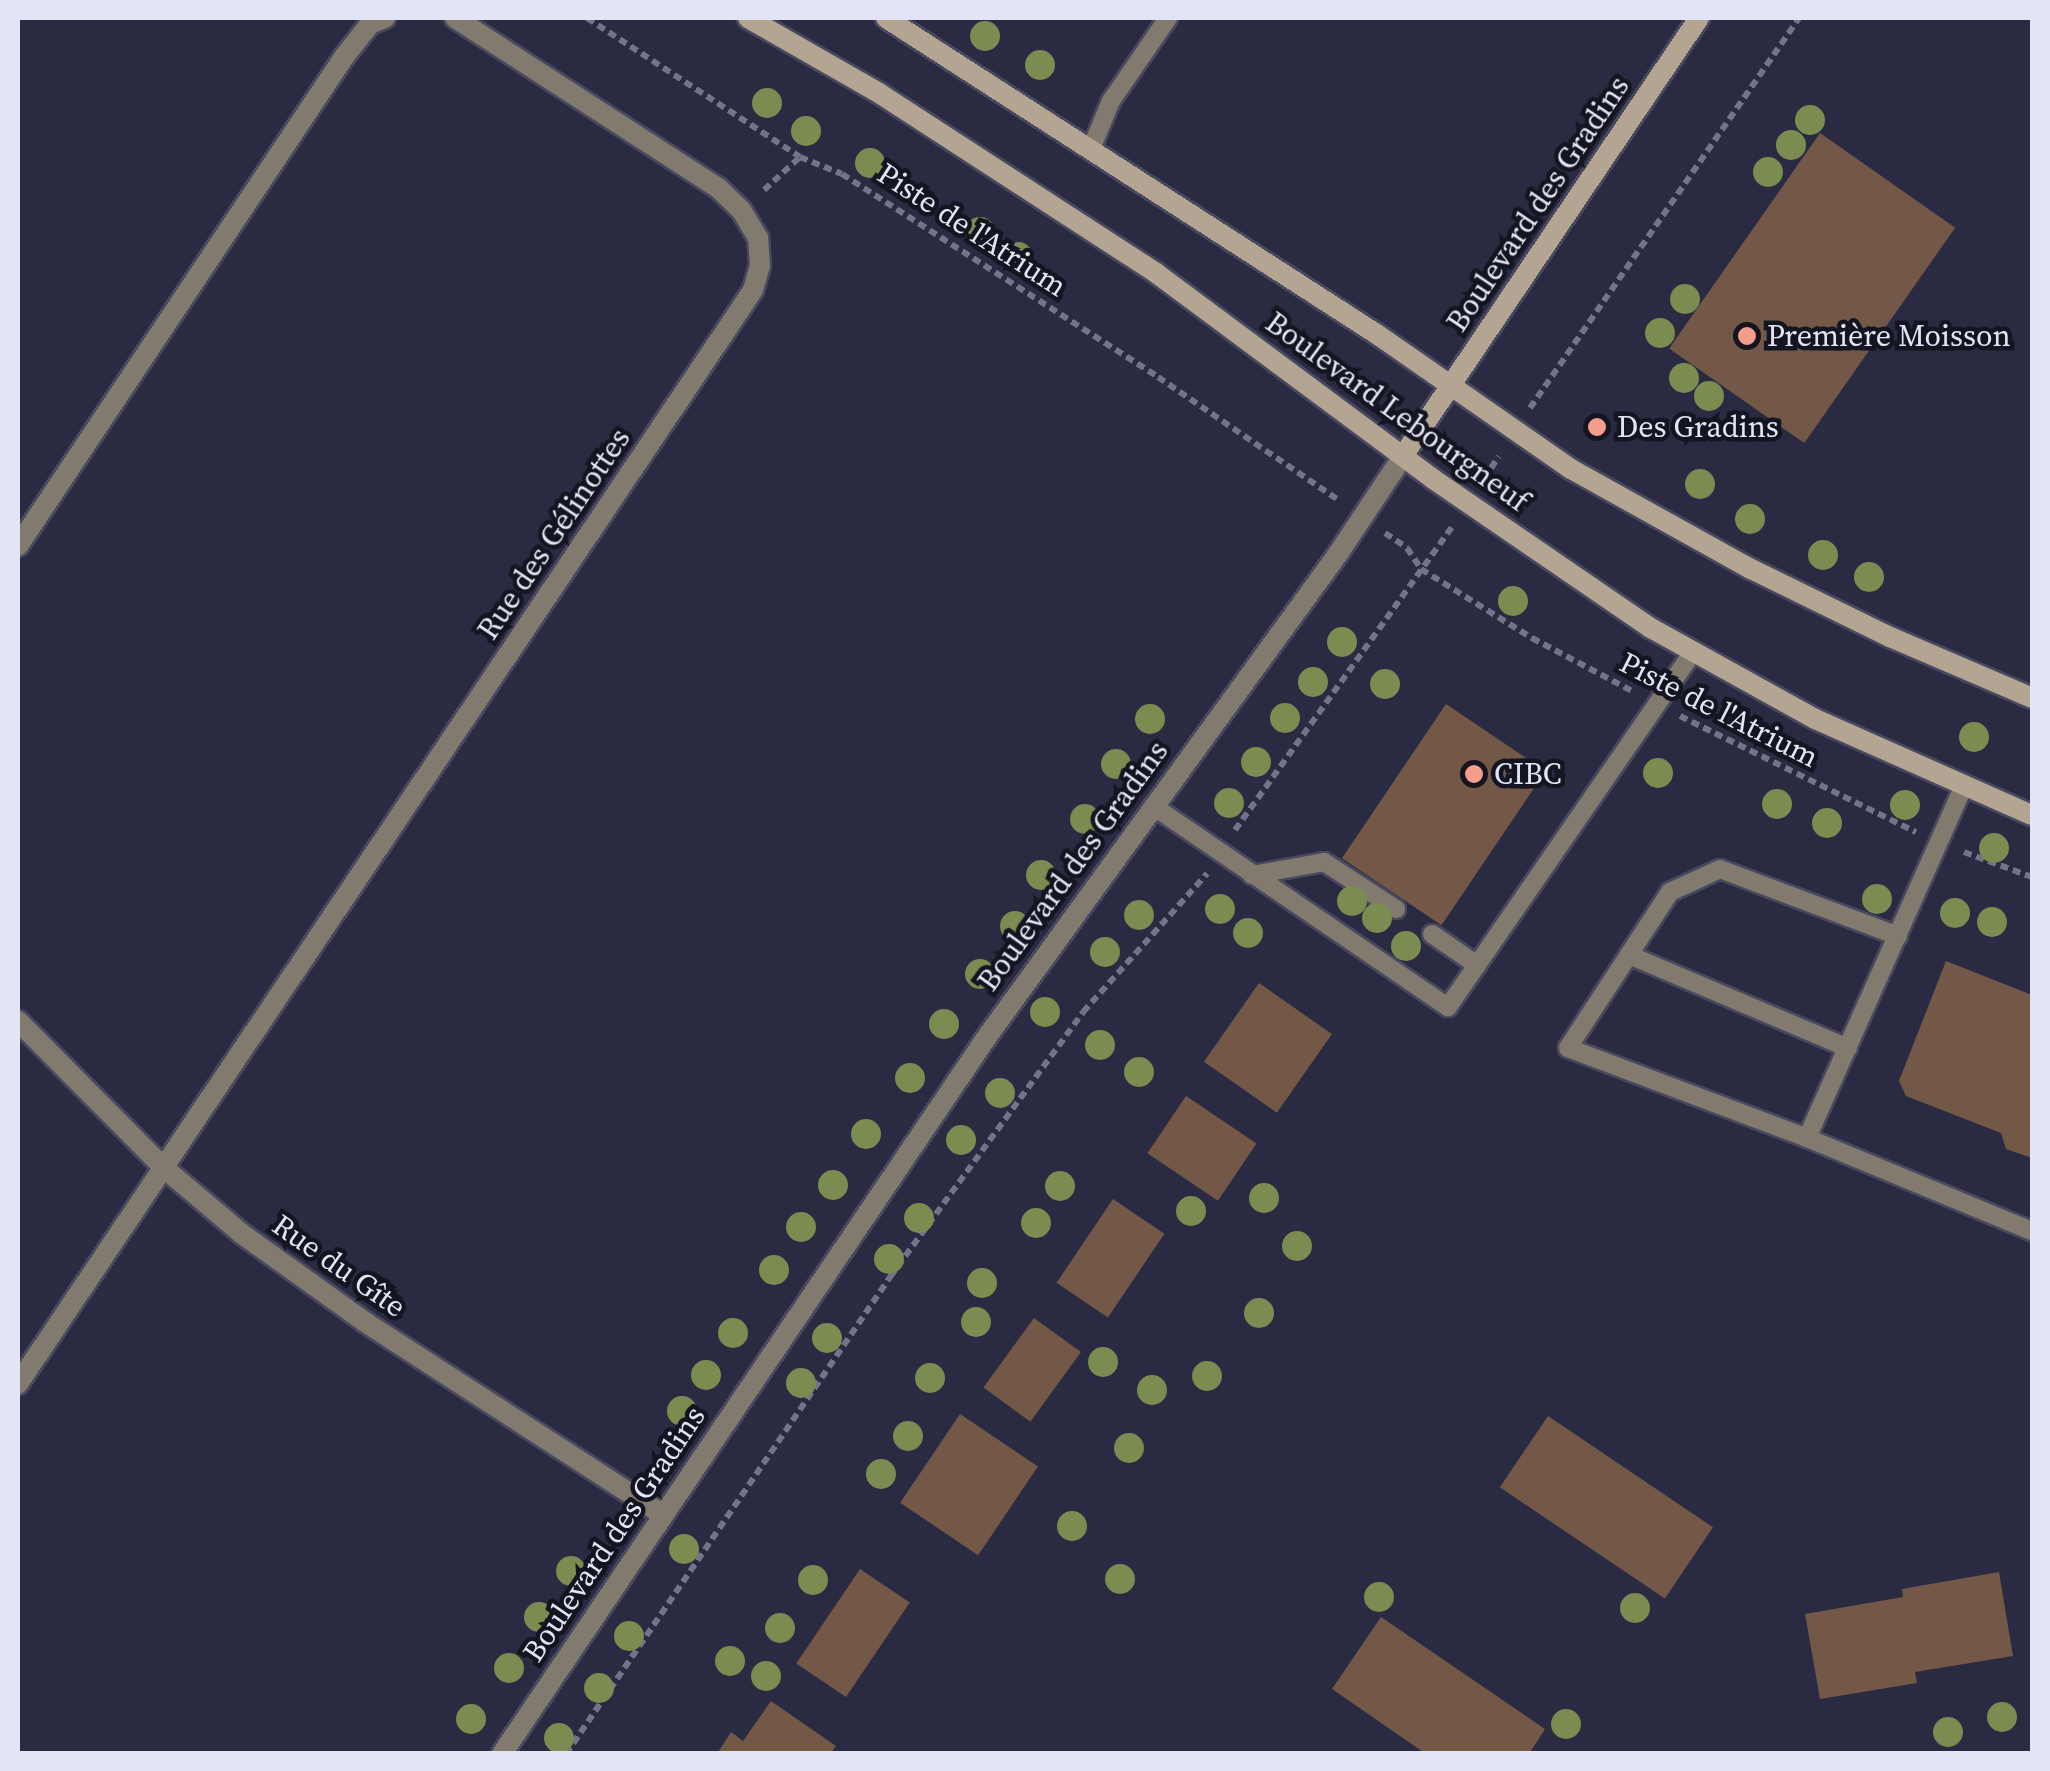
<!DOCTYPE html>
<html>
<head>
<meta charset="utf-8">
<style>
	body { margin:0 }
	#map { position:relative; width:2050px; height:1771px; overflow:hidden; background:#2a2b43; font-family:"Source Serif 4",serif }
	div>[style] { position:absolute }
	.building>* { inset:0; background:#735847; transform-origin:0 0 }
	.path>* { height:6px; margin-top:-3px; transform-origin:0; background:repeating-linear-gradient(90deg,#737489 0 8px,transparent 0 13px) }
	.roads { filter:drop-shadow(2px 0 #48495f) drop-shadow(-2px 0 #48495f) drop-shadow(0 2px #48495f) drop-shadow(0 -2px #48495f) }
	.lane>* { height:18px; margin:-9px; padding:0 9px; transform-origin:9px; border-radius:9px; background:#837a6f }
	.street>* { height:20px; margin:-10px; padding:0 10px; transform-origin:10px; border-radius:10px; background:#837a6f }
	.secondary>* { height:20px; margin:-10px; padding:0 10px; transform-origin:10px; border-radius:10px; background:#b4a593 }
	.trees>* { width:30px; height:30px; margin:-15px; border-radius:50%; background:#7a8c50 }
	.dots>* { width:28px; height:28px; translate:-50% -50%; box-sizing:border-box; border:5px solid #141520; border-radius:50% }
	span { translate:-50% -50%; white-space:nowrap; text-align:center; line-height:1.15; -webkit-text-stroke:9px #141520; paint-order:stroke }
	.street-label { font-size:30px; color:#e3e4f5 }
	.poi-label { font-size:30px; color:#e3e4f5 }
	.left { translate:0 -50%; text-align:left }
	.frame { position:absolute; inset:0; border:20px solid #e3e4f5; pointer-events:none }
</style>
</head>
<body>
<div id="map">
	<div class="building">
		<i style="left:1820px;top:133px;width:165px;height:263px;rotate:35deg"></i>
		<i style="left:1446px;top:704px;width:120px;height:186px;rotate:34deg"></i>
		<i style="clip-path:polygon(1946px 961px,2032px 995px,2032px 1158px,2006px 1149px,2001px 1133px,1906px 1096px,1899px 1081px)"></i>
		<i style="left:1259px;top:983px;width:89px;height:96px;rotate:35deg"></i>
		<i style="left:1186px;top:1096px;width:85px;height:69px;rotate:34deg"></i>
		<i style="left:1113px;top:1199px;width:62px;height:101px;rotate:34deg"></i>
		<i style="left:1034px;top:1318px;width:58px;height:86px;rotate:36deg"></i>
		<i style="left:960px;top:1414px;width:94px;height:107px;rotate:34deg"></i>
		<i style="left:1548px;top:1416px;width:199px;height:86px;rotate:34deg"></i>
		<i style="left:860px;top:1569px;width:60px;height:114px;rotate:34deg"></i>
		<i style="clip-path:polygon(1999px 1572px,2013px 1656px,1915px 1672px,1917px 1683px,1820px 1699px,1805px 1614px,1903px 1597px,1902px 1589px)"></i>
		<i style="clip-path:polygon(1381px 1617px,1545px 1729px,1529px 1754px,1426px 1754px,1332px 1689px)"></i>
		<i style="clip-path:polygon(771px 1701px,836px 1746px,830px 1754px,717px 1754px,731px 1732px,743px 1741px)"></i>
	</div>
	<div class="path">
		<i style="left:587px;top:18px;width:254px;rotate:33.1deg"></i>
		<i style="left:800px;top:157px;width:45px;rotate:22deg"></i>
		<i style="left:842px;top:174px;width:376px;rotate:32.7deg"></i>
		<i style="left:1158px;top:377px;width:218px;rotate:34.3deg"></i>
		<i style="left:764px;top:190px;width:49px;rotate:-42.5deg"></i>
		<i style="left:1530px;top:408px;width:474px;rotate:-55.4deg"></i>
		<i style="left:1484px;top:479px;width:27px;rotate:-57deg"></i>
		<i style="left:1385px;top:533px;width:27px;rotate:34deg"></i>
		<i style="left:1407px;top:548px;width:25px;rotate:56deg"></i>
		<i style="left:1421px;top:569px;width:131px;rotate:31.9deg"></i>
		<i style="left:1532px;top:638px;width:115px;rotate:27.9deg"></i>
		<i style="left:1680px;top:716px;width:263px;rotate:26.2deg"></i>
		<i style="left:1235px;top:830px;width:373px;rotate:-54.4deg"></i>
		<i style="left:1964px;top:852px;width:72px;rotate:20.2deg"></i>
		<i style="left:566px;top:1754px;width:577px;rotate:-55.81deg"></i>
		<i style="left:890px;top:1277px;width:328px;rotate:-53.9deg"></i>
		<i style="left:1083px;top:1012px;width:186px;rotate:-48.1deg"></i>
	</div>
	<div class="roads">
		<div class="lane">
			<i style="left:1091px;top:149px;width:52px;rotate:-67.4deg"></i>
			<i style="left:1111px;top:101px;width:101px;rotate:-55.5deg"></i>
			<i style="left:1153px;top:806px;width:357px;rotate:34.3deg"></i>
			<i style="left:1448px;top:1007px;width:430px;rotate:-55.4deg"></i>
			<i style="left:1252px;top:875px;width:73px;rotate:-10.2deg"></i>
			<i style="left:1324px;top:862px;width:86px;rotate:33.1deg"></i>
			<i style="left:1432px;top:934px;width:55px;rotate:34.6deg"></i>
			<i style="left:1898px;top:936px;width:190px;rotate:-159.4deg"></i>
			<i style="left:1720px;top:869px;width:55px;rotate:155.3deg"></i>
			<i style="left:1670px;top:892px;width:186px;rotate:123.2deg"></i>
			<i style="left:1568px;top:1048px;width:255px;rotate:20.6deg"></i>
			<i style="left:1807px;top:1138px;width:243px;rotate:22.5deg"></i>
			<i style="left:1629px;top:955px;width:238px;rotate:23deg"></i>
			<i style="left:1807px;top:1138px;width:385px;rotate:-66deg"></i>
		</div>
		<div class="street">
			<i style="left:18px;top:546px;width:588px;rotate:-56.31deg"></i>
			<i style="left:344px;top:57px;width:42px;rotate:-51.8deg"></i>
			<i style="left:370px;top:24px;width:16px;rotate:-22deg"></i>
			<i style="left:18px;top:1021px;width:206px;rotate:45.2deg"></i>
			<i style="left:163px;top:1167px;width:104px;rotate:40.3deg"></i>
			<i style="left:242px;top:1234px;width:151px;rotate:35.6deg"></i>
			<i style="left:365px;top:1322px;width:355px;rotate:32.9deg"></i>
			<i style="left:18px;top:1384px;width:1318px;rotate:-56.1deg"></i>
			<i style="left:753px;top:290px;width:26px;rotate:-74deg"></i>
			<i style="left:760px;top:265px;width:27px;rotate:-94deg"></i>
			<i style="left:758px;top:238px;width:33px;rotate:-121deg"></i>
			<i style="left:741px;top:210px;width:32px;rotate:-136deg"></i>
			<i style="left:718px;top:188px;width:313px;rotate:-147.1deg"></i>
			<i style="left:502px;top:1754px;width:869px;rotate:-55.93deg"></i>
			<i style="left:989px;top:1034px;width:593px;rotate:-53.98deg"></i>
			<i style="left:1338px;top:554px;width:118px;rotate:-56.4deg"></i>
		</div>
		<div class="secondary">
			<i style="left:748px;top:18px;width:151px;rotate:29.8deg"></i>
			<i style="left:879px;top:93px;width:330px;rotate:33deg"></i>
			<i style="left:1156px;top:273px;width:345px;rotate:36.6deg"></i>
			<i style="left:1433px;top:479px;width:264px;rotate:34.4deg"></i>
			<i style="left:1651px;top:628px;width:188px;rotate:29deg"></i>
			<i style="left:1815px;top:719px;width:237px;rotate:23.9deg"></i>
			<i style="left:886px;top:18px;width:585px;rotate:32.79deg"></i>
			<i style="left:1378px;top:335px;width:235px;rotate:34.8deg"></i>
			<i style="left:1571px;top:469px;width:206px;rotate:29.1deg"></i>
			<i style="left:1751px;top:569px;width:155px;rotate:26.1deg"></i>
			<i style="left:1890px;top:637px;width:155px;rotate:23.2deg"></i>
			<i style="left:1403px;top:456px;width:529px;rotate:-55.95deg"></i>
		</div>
	</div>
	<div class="trees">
		<i style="left:985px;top:36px"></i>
		<i style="left:1040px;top:65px"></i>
		<i style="left:767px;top:103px"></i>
		<i style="left:1810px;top:120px"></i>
		<i style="left:806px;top:131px"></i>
		<i style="left:1791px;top:145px"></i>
		<i style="left:870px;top:163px"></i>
		<i style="left:1768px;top:172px"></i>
		<i style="left:980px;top:232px"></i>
		<i style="left:1018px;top:257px"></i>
		<i style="left:1685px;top:299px"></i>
		<i style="left:1660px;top:333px"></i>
		<i style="left:1684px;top:378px"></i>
		<i style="left:1709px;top:396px"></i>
		<i style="left:1700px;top:484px"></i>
		<i style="left:1750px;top:519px"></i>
		<i style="left:1823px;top:555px"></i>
		<i style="left:1869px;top:577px"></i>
		<i style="left:1513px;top:601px"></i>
		<i style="left:1342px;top:642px"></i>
		<i style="left:1313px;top:682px"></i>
		<i style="left:1385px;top:684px"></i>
		<i style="left:1285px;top:718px"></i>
		<i style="left:1150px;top:719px"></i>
		<i style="left:1974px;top:737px"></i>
		<i style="left:1256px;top:762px"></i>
		<i style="left:1116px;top:764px"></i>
		<i style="left:1658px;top:773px"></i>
		<i style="left:1229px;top:803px"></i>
		<i style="left:1777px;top:804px"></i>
		<i style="left:1905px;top:805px"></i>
		<i style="left:1085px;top:819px"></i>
		<i style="left:1827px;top:823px"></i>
		<i style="left:1994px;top:848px"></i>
		<i style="left:1041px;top:875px"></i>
		<i style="left:1877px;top:899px"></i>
		<i style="left:1352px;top:901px"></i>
		<i style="left:1220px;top:909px"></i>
		<i style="left:1955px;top:913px"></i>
		<i style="left:1139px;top:915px"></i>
		<i style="left:1377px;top:918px"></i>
		<i style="left:1992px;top:922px"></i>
		<i style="left:1015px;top:926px"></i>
		<i style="left:1248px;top:933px"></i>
		<i style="left:1406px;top:946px"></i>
		<i style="left:1105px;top:952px"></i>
		<i style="left:980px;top:974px"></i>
		<i style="left:1045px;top:1012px"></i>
		<i style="left:944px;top:1024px"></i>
		<i style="left:1100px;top:1045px"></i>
		<i style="left:1139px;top:1072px"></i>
		<i style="left:910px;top:1078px"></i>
		<i style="left:1000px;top:1093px"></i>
		<i style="left:866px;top:1134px"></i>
		<i style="left:961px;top:1140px"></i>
		<i style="left:833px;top:1185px"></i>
		<i style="left:1060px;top:1186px"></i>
		<i style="left:1264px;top:1198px"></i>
		<i style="left:1191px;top:1211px"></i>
		<i style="left:919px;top:1218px"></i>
		<i style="left:1036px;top:1223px"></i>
		<i style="left:801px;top:1227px"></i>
		<i style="left:1297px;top:1246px"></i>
		<i style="left:889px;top:1259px"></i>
		<i style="left:774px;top:1270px"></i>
		<i style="left:982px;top:1283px"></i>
		<i style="left:1259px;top:1313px"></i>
		<i style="left:976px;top:1322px"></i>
		<i style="left:733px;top:1333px"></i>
		<i style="left:827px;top:1338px"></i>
		<i style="left:1103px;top:1362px"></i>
		<i style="left:706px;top:1375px"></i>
		<i style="left:1207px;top:1376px"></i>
		<i style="left:930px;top:1378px"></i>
		<i style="left:801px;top:1383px"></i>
		<i style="left:1152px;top:1390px"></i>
		<i style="left:682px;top:1411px"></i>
		<i style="left:908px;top:1436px"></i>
		<i style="left:1129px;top:1448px"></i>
		<i style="left:881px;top:1474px"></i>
		<i style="left:1072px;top:1526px"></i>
		<i style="left:684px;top:1549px"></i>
		<i style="left:571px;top:1571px"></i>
		<i style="left:1120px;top:1579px"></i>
		<i style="left:813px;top:1580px"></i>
		<i style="left:1379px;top:1597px"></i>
		<i style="left:1635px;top:1608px"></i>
		<i style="left:539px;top:1617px"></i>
		<i style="left:780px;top:1628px"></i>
		<i style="left:629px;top:1636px"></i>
		<i style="left:730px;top:1661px"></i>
		<i style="left:509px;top:1668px"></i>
		<i style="left:766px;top:1676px"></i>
		<i style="left:599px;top:1688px"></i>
		<i style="left:2002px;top:1717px"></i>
		<i style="left:471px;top:1719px"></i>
		<i style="left:1566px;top:1724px"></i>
		<i style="left:1948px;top:1732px"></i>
		<i style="left:559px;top:1738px"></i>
	</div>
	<div class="dots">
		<i style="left:1747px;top:336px;background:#f49d8c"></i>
		<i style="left:1597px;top:427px;background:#f49d8c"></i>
		<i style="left:1474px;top:774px;background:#f49d8c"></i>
	</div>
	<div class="street-label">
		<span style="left:1538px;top:204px;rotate:-56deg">Boulevard des Gradins</span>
		<span style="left:972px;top:230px;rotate:33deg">Piste de l'Atrium</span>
		<span style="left:1397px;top:412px;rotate:36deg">Boulevard Lebourgneuf</span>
		<span style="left:554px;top:534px;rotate:-56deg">Rue des Gélinottes</span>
		<span style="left:1719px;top:710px;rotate:27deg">Piste de l'Atrium</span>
		<span style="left:1073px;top:866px;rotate:-54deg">Boulevard des Gradins</span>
		<span style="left:339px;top:1266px;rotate:35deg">Rue du Gîte</span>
		<span style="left:614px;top:1534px;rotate:-56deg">Boulevard des Gradins</span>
	</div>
	<div class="poi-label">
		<span class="left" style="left:1767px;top:336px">Première Moisson</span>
		<span class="left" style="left:1617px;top:427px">Des Gradins</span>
		<span class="left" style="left:1494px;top:774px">CIBC</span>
	</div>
	<div class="frame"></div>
</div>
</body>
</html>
